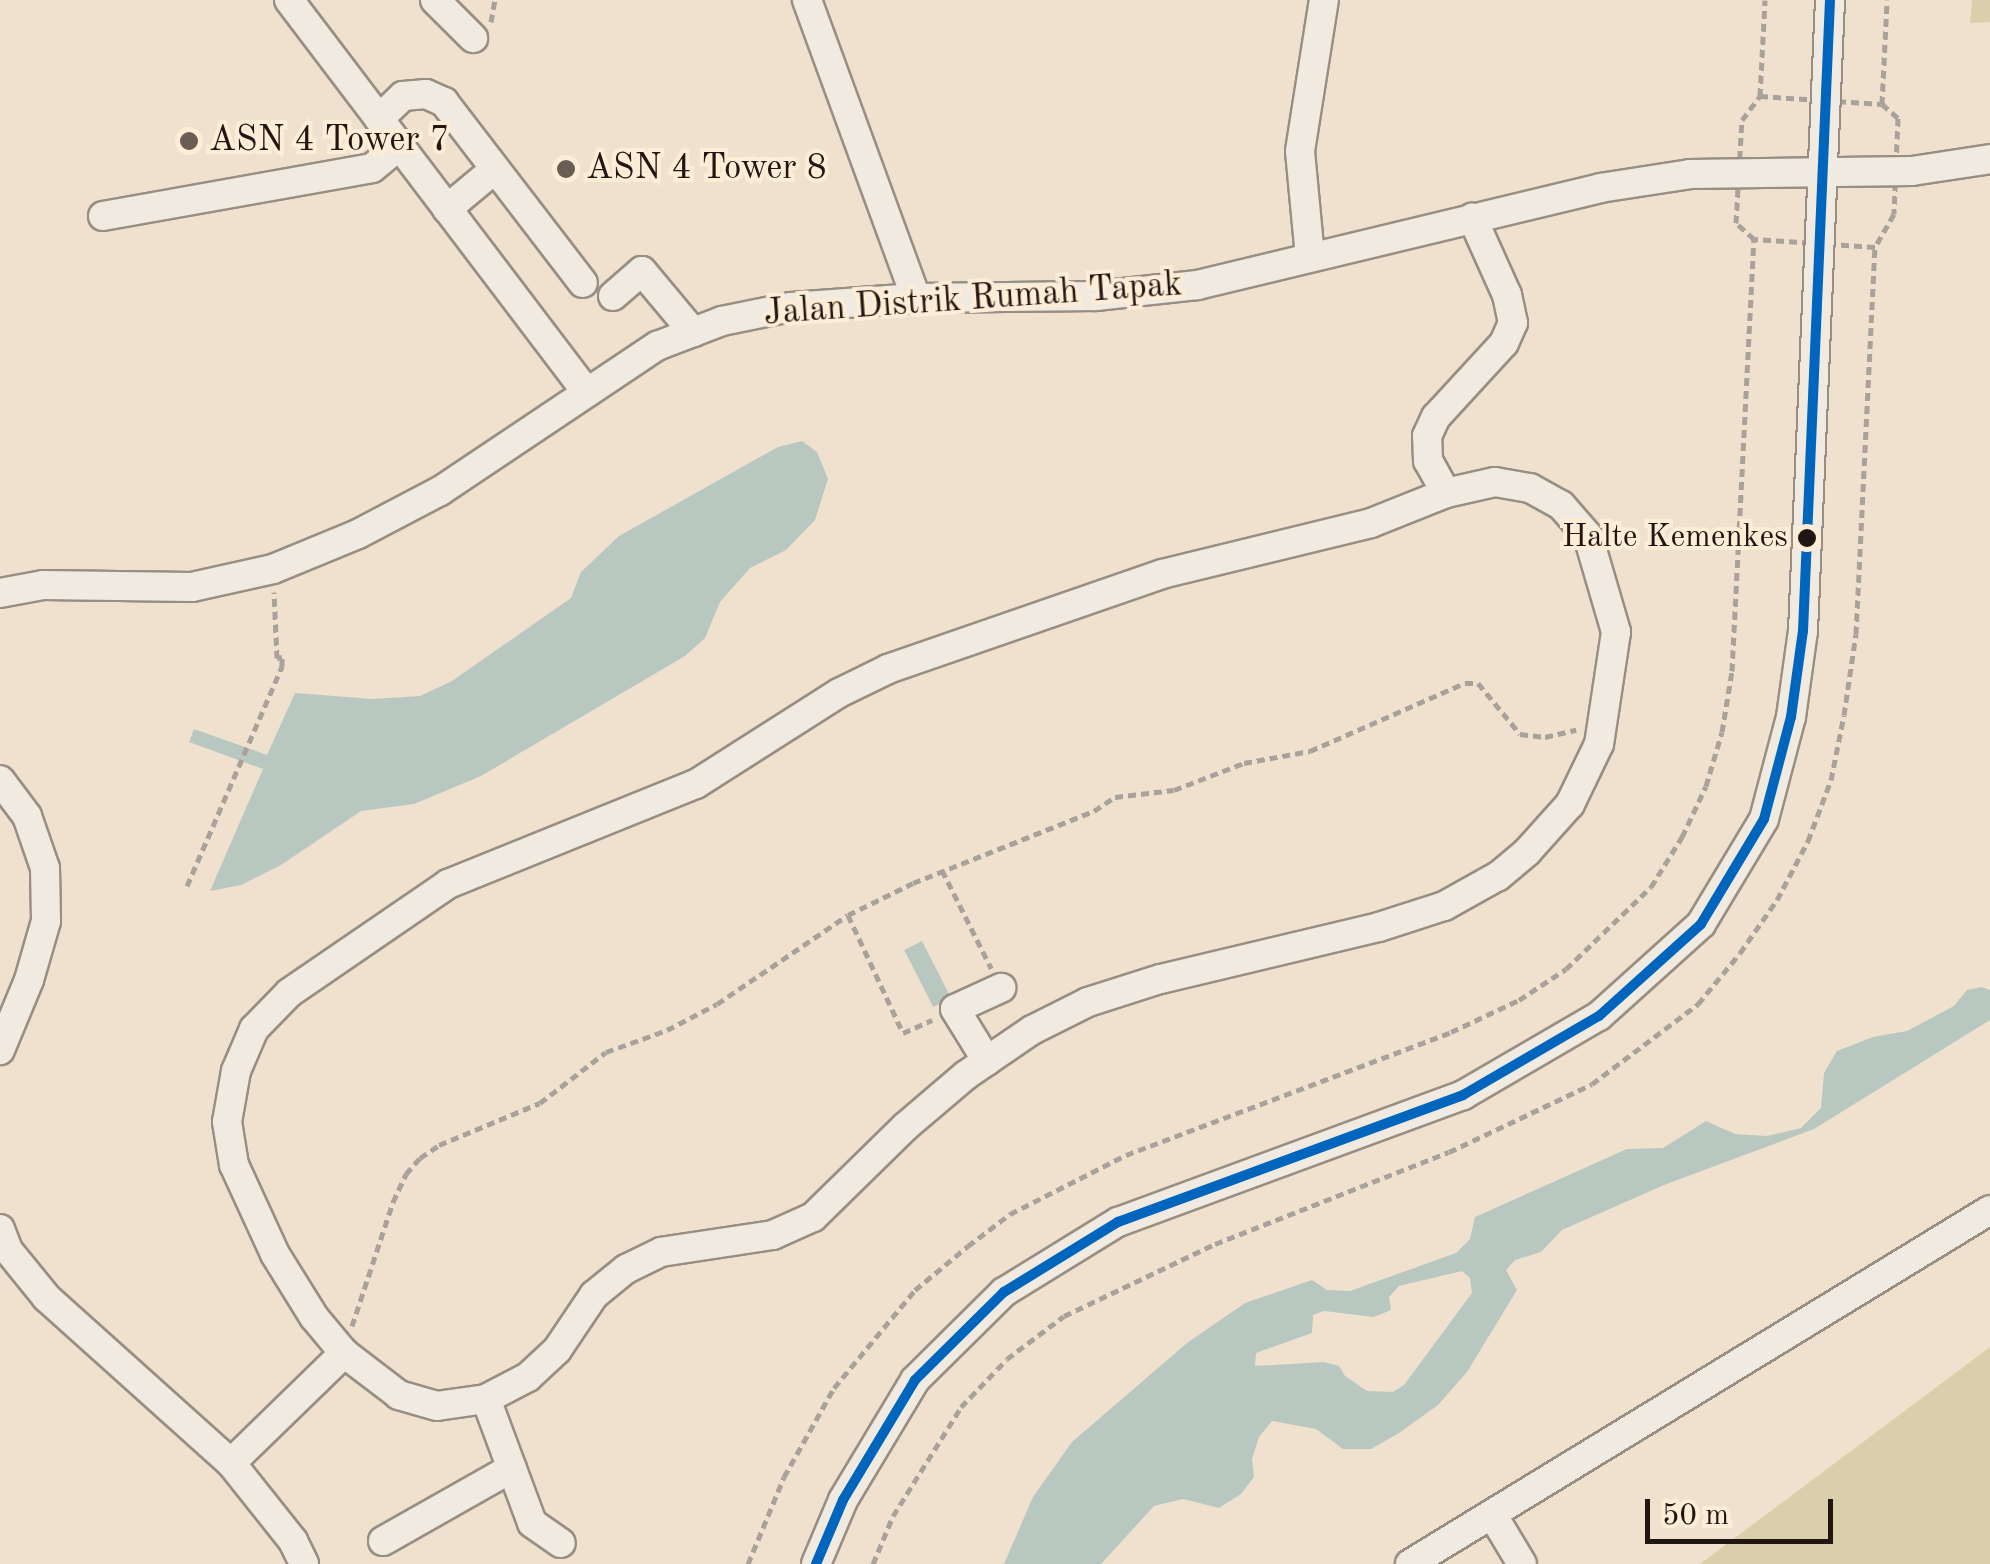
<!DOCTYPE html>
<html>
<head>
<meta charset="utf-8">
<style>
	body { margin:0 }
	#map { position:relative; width:1990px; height:1564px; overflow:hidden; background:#efe1ce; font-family:"Old Standard TT",serif }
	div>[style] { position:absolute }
	.green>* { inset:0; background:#d9cfaa }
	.water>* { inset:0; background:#b9c7c1; transform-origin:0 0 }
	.path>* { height:5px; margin-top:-2.5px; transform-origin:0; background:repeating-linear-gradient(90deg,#a8a29a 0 8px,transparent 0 13px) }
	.roads { filter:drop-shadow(2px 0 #988e83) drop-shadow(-2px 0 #988e83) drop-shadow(0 2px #988e83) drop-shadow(0 -2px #988e83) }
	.minor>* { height:28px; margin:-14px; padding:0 14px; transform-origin:14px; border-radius:14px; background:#f1eae0 }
	.bus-1>* { height:10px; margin:-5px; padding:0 5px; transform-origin:5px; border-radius:5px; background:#0065bd }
	.dots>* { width:28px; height:28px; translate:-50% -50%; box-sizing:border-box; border:5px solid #fdedd7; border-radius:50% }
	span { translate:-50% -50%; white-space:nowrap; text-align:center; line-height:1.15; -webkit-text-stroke:8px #fdedd7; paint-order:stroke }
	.bus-label { font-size:32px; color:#221612 }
	.right { translate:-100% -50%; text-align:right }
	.poi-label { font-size:35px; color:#221612 }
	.left { translate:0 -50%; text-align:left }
	.street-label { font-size:35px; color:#221612 }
	.scale { position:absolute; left:1645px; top:1499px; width:188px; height:45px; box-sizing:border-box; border:5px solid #221612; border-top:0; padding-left:12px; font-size:30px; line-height:35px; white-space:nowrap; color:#221612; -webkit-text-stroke:8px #fdedd7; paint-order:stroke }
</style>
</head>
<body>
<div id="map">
	<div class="green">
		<i style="clip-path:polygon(1972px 0,1990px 0,1990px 22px,1970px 23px)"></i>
		<i style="clip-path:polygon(1990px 1347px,1990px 1564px,1700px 1564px)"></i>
	</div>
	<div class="water">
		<i style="clip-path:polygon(802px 441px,817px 452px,828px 479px,815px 520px,786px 550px,750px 568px,720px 602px,705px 638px,685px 656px,481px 776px,414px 804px,361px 811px,281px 865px,241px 885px,210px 891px,263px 769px,189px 742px,194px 729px,267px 755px,295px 693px,372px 699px,420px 696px,452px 681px,571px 598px,581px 572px,619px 536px,778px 447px)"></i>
		<i style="left:922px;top:941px;width:64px;height:20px;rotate:63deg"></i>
		<i style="clip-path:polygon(evenodd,1982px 987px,1990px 990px,1990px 1020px,1814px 1129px,1664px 1185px,1562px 1230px,1541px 1252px,1515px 1260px,1506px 1270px,1517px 1290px,1467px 1372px,1438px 1405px,1399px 1433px,1371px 1449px,1343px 1449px,1316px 1429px,1272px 1421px,1259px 1437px,1252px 1459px,1254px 1477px,1241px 1494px,1219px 1508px,1183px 1499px,1154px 1506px,1101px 1564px,1004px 1564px,1033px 1497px,1072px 1442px,1187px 1343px,1245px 1303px,1312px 1280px,1327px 1290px,1350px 1291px,1456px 1253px,1470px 1239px,1475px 1217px,1627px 1149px,1663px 1148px,1706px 1121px,1735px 1134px,1767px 1136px,1801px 1128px,1821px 1108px,1824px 1073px,1837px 1051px,1873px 1037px,1907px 1031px,1954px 1006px,1967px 990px,1982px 987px,1462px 1271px,1470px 1278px,1472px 1293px,1404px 1385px,1393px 1392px,1367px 1391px,1345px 1376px,1339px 1366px,1324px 1362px,1255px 1366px,1256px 1353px,1312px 1333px,1313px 1315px,1324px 1311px,1374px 1317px,1391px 1310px,1389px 1297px,1399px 1286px,1462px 1271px)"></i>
	</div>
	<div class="path">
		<i style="left:491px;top:22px;width:22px;rotate:-80deg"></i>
		<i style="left:1760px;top:96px;width:122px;rotate:3.8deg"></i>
		<i style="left:1882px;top:104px;width:21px;rotate:41deg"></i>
		<i style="left:1898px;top:118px;width:96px;rotate:92.4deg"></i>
		<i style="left:1894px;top:214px;width:38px;rotate:120deg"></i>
		<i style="left:1875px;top:247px;width:121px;rotate:-176.2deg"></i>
		<i style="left:1754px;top:239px;width:24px;rotate:-138deg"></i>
		<i style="left:1736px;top:223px;width:103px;rotate:-86.7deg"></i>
		<i style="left:1742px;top:120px;width:30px;rotate:-53deg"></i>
		<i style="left:1760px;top:96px;width:96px;rotate:-87deg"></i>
		<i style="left:1882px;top:104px;width:104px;rotate:-87.2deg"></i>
		<i style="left:942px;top:870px;width:110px;rotate:63.4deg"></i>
		<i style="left:187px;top:886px;width:240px;rotate:-66.6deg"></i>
		<i style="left:282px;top:666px;width:9px;rotate:-90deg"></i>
		<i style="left:282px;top:657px;width:5px;rotate:169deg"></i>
		<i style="left:277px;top:658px;width:66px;rotate:-92.6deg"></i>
		<i style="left:848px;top:915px;width:130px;rotate:65deg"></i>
		<i style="left:903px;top:1033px;width:32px;rotate:-24deg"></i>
		<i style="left:352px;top:1326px;width:131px;rotate:-71.7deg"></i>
		<i style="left:393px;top:1202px;width:31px;rotate:-65deg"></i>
		<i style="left:406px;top:1174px;width:21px;rotate:-49deg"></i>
		<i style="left:420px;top:1158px;width:23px;rotate:-34deg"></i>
		<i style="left:439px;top:1145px;width:109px;rotate:-22.6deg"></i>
		<i style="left:540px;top:1103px;width:83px;rotate:-37.7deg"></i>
		<i style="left:606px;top:1052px;width:65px;rotate:-19.8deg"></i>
		<i style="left:667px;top:1030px;width:56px;rotate:-27.5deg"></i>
		<i style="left:717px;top:1004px;width:158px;rotate:-34.2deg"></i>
		<i style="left:848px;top:915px;width:72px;rotate:-26.2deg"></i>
		<i style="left:913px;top:883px;width:195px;rotate:-21.7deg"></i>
		<i style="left:1094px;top:811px;width:25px;rotate:-34deg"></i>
		<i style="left:1115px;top:797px;width:59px;rotate:-6.8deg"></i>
		<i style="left:1174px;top:790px;width:75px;rotate:-21.1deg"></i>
		<i style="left:1244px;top:763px;width:67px;rotate:-10.3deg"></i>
		<i style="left:1310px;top:751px;width:169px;rotate:-23.7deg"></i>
		<i style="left:1465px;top:683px;width:13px"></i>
		<i style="left:1478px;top:683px;width:66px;rotate:50.5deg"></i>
		<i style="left:1520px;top:734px;width:25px;rotate:7deg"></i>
		<i style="left:1545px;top:737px;width:32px;rotate:-13deg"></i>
		<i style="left:748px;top:1564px;width:94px;rotate:-67.5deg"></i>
		<i style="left:784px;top:1477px;width:102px;rotate:-60.7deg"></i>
		<i style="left:834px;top:1388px;width:127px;rotate:-50.4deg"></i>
		<i style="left:915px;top:1290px;width:69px;rotate:-39.7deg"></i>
		<i style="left:968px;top:1246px;width:53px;rotate:-37.3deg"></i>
		<i style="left:1010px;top:1214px;width:130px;rotate:-27deg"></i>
		<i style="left:1126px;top:1155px;width:347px;rotate:-20.7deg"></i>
		<i style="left:1451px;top:1032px;width:75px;rotate:-25.2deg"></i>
		<i style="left:1519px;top:1000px;width:56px;rotate:-33.4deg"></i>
		<i style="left:1566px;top:969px;width:118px;rotate:-44deg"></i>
		<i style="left:1651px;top:887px;width:59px;rotate:-58.2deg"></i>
		<i style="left:1682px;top:837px;width:56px;rotate:-64.8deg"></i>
		<i style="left:1706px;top:786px;width:56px;rotate:-73.5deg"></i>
		<i style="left:1722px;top:732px;width:62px;rotate:-80.7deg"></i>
		<i style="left:1732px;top:671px;width:433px;rotate:-87.1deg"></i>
		<i style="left:873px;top:1564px;width:52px;rotate:-67.4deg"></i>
		<i style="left:893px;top:1516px;width:128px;rotate:-58deg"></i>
		<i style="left:961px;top:1407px;width:66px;rotate:-46.2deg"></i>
		<i style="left:1007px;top:1359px;width:71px;rotate:-37deg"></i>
		<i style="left:1064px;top:1316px;width:167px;rotate:-25.5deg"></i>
		<i style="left:1215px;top:1244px;width:251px;rotate:-21.5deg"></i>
		<i style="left:1449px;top:1152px;width:158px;rotate:-25.4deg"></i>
		<i style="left:1592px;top:1084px;width:133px;rotate:-37deg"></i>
		<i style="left:1698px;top:1004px;width:66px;rotate:-50.5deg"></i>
		<i style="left:1740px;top:953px;width:65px;rotate:-55.1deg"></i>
		<i style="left:1777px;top:900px;width:67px;rotate:-62.3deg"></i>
		<i style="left:1808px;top:841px;width:65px;rotate:-69.3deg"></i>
		<i style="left:1831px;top:780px;width:66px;rotate:-78.7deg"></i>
		<i style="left:1844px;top:715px;width:82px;rotate:-81.6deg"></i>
		<i style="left:1856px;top:634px;width:387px;rotate:-87.2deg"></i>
	</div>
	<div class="roads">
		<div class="minor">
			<i style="left:289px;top:0;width:493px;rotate:52.8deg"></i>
			<i style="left:435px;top:0;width:54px;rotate:45deg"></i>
			<i style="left:807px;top:0;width:317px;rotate:69.9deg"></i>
			<i style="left:379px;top:119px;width:33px;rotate:-44deg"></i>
			<i style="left:403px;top:96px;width:23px;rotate:-5deg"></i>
			<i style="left:426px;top:94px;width:20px;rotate:24deg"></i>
			<i style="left:444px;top:102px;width:228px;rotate:52.5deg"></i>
			<i style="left:447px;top:209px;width:62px;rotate:-39.8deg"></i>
			<i style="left:103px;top:216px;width:273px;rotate:-10.1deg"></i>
			<i style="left:372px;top:168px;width:35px;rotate:-39deg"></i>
			<i style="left:1310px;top:257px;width:106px;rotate:-95.4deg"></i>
			<i style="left:1300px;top:151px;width:153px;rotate:-81deg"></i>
			<i style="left:613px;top:296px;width:38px;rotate:-41deg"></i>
			<i style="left:642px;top:271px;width:80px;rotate:50.1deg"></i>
			<i style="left:1495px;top:482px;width:36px;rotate:10deg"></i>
			<i style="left:1530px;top:488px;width:35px;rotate:29deg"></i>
			<i style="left:1561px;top:505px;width:41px;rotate:48.9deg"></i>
			<i style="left:1588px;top:536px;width:100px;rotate:73.7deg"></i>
			<i style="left:1616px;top:632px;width:113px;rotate:98.6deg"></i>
			<i style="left:1599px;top:744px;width:67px;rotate:115.8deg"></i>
			<i style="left:1570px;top:804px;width:64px;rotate:131.9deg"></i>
			<i style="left:1527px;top:852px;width:38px;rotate:140deg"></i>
			<i style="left:1498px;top:876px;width:62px;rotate:150.9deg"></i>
			<i style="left:1444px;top:906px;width:68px;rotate:162.1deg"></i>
			<i style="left:1379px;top:927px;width:225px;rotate:166.6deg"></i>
			<i style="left:1160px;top:979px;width:76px;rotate:162.3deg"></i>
			<i style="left:1088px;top:1002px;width:63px;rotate:153.4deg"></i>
			<i style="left:1032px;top:1030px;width:80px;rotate:145.7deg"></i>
			<i style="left:966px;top:1075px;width:80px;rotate:139.6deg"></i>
			<i style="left:905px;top:1127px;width:129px;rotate:135.6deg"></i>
			<i style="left:813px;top:1217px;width:44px;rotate:155.8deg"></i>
			<i style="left:773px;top:1235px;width:113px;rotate:171.4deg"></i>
			<i style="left:661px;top:1252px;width:39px;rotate:154deg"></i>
			<i style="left:626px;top:1269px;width:41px;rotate:140.9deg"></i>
			<i style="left:594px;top:1295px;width:66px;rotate:123.9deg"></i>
			<i style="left:557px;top:1350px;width:40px;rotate:137deg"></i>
			<i style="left:528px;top:1377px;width:47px;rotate:152.4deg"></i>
			<i style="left:486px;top:1399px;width:49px;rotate:171.9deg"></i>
			<i style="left:437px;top:1406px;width:40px;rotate:-164deg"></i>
			<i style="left:399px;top:1395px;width:69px;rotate:-142.6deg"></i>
			<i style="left:344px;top:1353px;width:47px;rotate:-129.8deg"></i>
			<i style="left:314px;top:1317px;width:74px;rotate:-121.8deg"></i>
			<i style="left:275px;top:1254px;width:98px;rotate:-114.7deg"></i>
			<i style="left:234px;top:1165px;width:44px;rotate:-99.2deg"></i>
			<i style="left:227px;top:1122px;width:52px;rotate:-80deg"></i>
			<i style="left:236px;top:1071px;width:46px;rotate:-66.8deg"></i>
			<i style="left:254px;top:1029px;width:50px;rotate:-45.8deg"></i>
			<i style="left:289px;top:993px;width:193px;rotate:-34.4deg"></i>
			<i style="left:448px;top:884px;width:267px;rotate:-22deg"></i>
			<i style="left:696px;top:784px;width:169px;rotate:-32.5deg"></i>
			<i style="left:839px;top:693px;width:55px;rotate:-26.1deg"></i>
			<i style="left:888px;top:669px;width:290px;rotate:-19.1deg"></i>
			<i style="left:1162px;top:574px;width:215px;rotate:-13.7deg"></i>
			<i style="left:1371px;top:523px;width:81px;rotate:-21.8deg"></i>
			<i style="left:1446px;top:493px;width:50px;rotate:-12.7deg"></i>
			<i style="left:1446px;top:493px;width:37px;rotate:-119deg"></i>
			<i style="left:1428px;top:461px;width:25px;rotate:-92deg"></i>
			<i style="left:1427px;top:436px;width:21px;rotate:-65deg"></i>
			<i style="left:1436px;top:417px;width:100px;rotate:-47.4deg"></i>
			<i style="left:1504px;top:343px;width:22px;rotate:-66deg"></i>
			<i style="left:1513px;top:323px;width:29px;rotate:-102deg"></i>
			<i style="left:1507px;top:295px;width:85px;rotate:-114.2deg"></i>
			<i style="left:0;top:593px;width:44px;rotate:-10.5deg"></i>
			<i style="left:43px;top:585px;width:149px;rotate:0.8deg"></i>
			<i style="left:192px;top:587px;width:83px;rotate:-12.5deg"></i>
			<i style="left:273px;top:569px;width:92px;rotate:-22.4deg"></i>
			<i style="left:358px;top:534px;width:93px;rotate:-27.7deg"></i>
			<i style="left:440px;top:491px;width:261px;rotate:-33.8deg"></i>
			<i style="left:657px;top:346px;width:70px;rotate:-21deg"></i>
			<i style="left:722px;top:321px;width:70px;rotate:-11.5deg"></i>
			<i style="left:791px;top:307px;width:125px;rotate:-4.1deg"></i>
			<i style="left:916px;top:298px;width:180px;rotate:-0.6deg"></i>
			<i style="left:1096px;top:296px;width:102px;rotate:-6.2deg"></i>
			<i style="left:1197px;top:285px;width:415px;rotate:-13.5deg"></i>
			<i style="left:1600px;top:188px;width:91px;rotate:-8.8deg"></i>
			<i style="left:1690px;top:174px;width:222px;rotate:-0.8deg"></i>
			<i style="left:1912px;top:171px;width:79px;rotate:-8.7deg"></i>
			<i style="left:0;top:780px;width:45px;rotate:53.1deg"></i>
			<i style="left:27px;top:816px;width:55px;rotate:70.9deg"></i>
			<i style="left:45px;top:868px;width:53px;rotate:88.9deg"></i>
			<i style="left:46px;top:921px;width:61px;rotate:106.1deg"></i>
			<i style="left:29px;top:980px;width:76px;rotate:112.5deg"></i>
			<i style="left:987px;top:1061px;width:61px;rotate:-121.6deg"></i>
			<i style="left:955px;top:1009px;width:51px;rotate:-24.5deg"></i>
			<i style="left:0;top:1229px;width:22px;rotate:69deg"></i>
			<i style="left:8px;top:1250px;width:62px;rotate:50.9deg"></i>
			<i style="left:47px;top:1298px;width:247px;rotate:41.9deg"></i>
			<i style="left:231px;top:1463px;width:100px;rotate:51.5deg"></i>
			<i style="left:293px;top:1541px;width:25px;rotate:64deg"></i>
			<i style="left:486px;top:1399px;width:132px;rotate:69.6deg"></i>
			<i style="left:532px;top:1523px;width:35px;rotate:35deg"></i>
			<i style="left:231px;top:1463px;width:158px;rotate:-44.2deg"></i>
			<i style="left:1492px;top:1514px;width:58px;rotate:59deg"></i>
			<i style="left:383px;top:1541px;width:148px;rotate:-29.5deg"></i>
			<i style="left:816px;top:1564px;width:69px;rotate:-67.1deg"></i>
			<i style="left:843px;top:1500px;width:140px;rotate:-59deg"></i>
			<i style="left:915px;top:1380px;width:125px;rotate:-44.7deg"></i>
			<i style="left:1004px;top:1292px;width:134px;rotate:-31.6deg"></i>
			<i style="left:1118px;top:1222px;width:368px;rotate:-20.2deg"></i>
			<i style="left:1463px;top:1095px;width:157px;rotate:-30.2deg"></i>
			<i style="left:1599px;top:1016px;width:137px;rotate:-42deg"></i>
			<i style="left:1701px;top:924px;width:122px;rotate:-59deg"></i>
			<i style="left:1764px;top:819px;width:106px;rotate:-75.2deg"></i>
			<i style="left:1791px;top:717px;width:87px;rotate:-82.1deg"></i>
			<i style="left:1803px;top:631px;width:632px;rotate:-87.55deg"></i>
			<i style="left:1410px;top:1564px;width:679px;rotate:-31.4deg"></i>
		</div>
	</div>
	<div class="bus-1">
		<i style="left:816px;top:1564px;width:69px;rotate:-67.1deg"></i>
		<i style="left:843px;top:1500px;width:140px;rotate:-59deg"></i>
		<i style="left:915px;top:1380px;width:125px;rotate:-44.7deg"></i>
		<i style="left:1004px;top:1292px;width:134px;rotate:-31.6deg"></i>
		<i style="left:1118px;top:1222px;width:368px;rotate:-20.2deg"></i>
		<i style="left:1463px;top:1095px;width:157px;rotate:-30.2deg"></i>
		<i style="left:1599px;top:1016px;width:137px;rotate:-42deg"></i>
		<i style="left:1701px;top:924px;width:122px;rotate:-59deg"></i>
		<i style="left:1764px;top:819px;width:106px;rotate:-75.2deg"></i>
		<i style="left:1791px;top:717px;width:87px;rotate:-82.1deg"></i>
		<i style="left:1803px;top:631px;width:632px;rotate:-87.55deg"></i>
	</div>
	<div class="dots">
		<i style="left:189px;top:141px;background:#6a5d54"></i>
		<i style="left:566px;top:169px;background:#6a5d54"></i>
		<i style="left:1807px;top:538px;background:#221612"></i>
	</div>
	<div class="bus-label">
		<span class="right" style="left:1788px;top:538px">Halte Kemenkes</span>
	</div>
	<div class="poi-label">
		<span class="left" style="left:209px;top:141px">ASN 4 Tower 7</span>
		<span class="left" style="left:586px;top:169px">ASN 4 Tower 8</span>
	</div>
	<div class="street-label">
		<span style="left:973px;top:300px;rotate:-4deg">Jalan Distrik Rumah Tapak</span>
	</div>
	<div class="scale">50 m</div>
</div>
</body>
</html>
